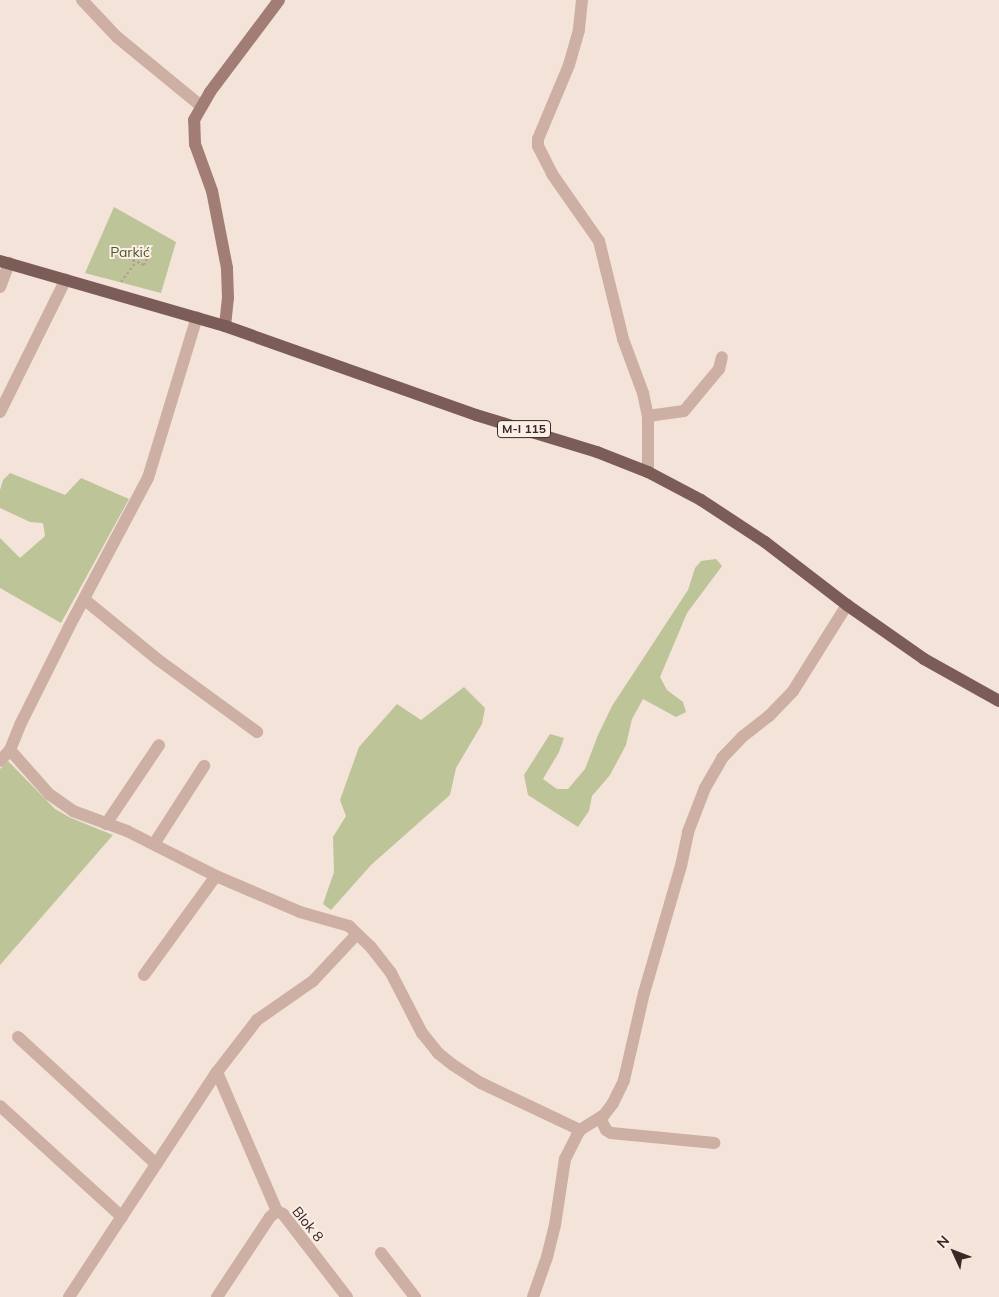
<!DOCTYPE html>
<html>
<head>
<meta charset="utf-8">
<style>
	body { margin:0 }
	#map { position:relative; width:999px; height:1297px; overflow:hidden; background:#f4e3d9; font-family:Mulish,sans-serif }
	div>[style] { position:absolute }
	.green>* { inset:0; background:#bdc498 }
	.path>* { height:2px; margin-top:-1px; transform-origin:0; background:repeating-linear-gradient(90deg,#b9998e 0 2.5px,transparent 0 5px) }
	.street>* { height:12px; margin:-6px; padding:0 6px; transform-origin:6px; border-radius:6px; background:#cdafa4 }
	.secondary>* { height:12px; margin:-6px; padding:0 6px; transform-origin:6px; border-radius:6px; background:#a17d75 }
	.primary>* { height:12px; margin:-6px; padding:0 6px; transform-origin:6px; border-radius:6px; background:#7b5c56 }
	span { translate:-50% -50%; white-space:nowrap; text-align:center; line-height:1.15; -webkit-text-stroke:4px #fbeee6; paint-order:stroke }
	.shield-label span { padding:1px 4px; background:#fbeee6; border:1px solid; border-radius:4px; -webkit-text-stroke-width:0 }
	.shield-label { font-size:12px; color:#382926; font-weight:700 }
	.park-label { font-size:14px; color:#4f5828 }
	.street-label { font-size:14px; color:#382926 }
	.north { position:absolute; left:929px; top:1227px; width:50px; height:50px; -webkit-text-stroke:4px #fbeee6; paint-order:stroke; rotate:313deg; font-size:14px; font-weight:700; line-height:20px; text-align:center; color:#382926 }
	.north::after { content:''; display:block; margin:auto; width:18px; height:22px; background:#382926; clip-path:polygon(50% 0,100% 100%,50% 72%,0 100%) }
</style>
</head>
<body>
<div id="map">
	<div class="green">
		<i style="clip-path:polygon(114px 207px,176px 242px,161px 293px,85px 273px)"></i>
		<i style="clip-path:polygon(10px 473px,65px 495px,81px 478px,129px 499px,61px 623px,0 588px,0 538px,20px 558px,45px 536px,43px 523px,30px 522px,0 508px,0 490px,3px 480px)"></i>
		<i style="clip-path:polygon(716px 559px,722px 566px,687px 613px,660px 677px,667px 690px,683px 702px,686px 712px,676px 717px,643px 699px,632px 719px,626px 745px,610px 775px,592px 796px,589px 811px,578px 827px,528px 795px,524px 775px,550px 734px,564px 738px,559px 752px,543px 779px,557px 789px,568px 789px,585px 769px,598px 735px,612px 706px,688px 590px,695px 568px,701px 561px)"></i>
		<i style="clip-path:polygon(464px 687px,485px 708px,482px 724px,456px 768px,450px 795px,371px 865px,331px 910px,323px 904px,334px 872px,333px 837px,346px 816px,340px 800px,359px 747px,397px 704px,421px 720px)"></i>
		<i style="clip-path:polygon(8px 761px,55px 809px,71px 818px,113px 835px,0 965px,0 769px)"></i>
	</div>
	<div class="path">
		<i style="left:133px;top:247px;width:17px;rotate:24deg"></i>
		<i style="left:149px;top:254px;width:12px;rotate:114deg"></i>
		<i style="left:144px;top:265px;width:17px;rotate:-156deg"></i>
		<i style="left:128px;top:258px;width:12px;rotate:-66deg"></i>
		<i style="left:121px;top:282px;width:25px;rotate:-53deg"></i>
	</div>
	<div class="street">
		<i style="left:82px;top:0;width:51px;rotate:46.6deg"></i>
		<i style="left:117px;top:37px;width:109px;rotate:39.4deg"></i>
		<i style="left:582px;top:0;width:30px;rotate:96deg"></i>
		<i style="left:579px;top:30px;width:36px;rotate:106deg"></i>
		<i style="left:569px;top:65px;width:80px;rotate:112.7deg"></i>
		<i style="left:538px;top:139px;width:7px;rotate:90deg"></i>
		<i style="left:538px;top:146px;width:31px;rotate:63deg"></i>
		<i style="left:552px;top:174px;width:82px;rotate:55deg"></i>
		<i style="left:599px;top:241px;width:101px;rotate:76.2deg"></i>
		<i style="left:623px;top:339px;width:58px;rotate:69.7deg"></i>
		<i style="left:643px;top:393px;width:24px;rotate:78deg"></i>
		<i style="left:648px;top:416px;width:56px;rotate:90deg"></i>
		<i style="left:0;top:287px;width:26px;rotate:-69deg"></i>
		<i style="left:0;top:412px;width:148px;rotate:-63.6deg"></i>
		<i style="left:648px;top:416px;width:36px;rotate:-8deg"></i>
		<i style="left:684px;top:411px;width:55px;rotate:-50.2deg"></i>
		<i style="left:719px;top:369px;width:12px;rotate:-76deg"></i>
		<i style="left:85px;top:600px;width:93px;rotate:39.3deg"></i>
		<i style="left:157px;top:659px;width:124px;rotate:36.1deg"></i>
		<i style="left:10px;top:750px;width:59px;rotate:48.4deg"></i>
		<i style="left:49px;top:794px;width:29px;rotate:35deg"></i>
		<i style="left:73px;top:811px;width:58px;rotate:20.3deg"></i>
		<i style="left:127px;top:831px;width:100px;rotate:26.8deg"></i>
		<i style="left:216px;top:876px;width:91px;rotate:23.2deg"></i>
		<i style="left:300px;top:912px;width:51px;rotate:15.9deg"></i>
		<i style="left:349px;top:926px;width:29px;rotate:44deg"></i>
		<i style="left:370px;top:946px;width:34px;rotate:52deg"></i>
		<i style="left:391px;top:973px;width:68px;rotate:62.7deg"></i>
		<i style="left:422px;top:1033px;width:26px;rotate:51deg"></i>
		<i style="left:438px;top:1053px;width:19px;rotate:39deg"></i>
		<i style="left:453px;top:1065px;width:33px;rotate:33deg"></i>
		<i style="left:481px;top:1083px;width:110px;rotate:25.4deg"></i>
		<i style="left:0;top:761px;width:15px;rotate:-48deg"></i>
		<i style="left:10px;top:750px;width:27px;rotate:-68deg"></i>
		<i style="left:20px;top:725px;width:110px;rotate:-63.4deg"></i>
		<i style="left:69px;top:627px;width:169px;rotate:-62.1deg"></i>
		<i style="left:148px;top:478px;width:168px;rotate:-73.1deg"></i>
		<i style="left:106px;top:824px;width:95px;rotate:-56.1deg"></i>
		<i style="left:154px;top:844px;width:93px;rotate:-57.3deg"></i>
		<i style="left:144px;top:975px;width:122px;rotate:-54deg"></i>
		<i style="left:18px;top:1037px;width:188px;rotate:42.6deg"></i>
		<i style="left:217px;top:1072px;width:151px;rotate:66.7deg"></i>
		<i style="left:0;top:1106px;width:165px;rotate:42.3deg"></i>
		<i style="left:600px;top:1118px;width:13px;rotate:63deg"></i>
		<i style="left:606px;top:1130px;width:6px;rotate:31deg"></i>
		<i style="left:611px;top:1133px;width:104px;rotate:5.5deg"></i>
		<i style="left:381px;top:1253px;width:56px;rotate:52.3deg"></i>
		<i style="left:69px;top:1297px;width:269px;rotate:-56.7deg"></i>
		<i style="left:217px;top:1072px;width:66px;rotate:-52.4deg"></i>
		<i style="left:257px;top:1020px;width:68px;rotate:-34.9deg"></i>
		<i style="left:313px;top:981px;width:64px;rotate:-46.9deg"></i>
		<i style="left:217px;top:1297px;width:96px;rotate:-56.5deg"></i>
		<i style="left:270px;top:1217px;width:9px;rotate:-41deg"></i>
		<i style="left:277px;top:1211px;width:7px;rotate:27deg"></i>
		<i style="left:283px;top:1214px;width:105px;rotate:52.4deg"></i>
		<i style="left:533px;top:1297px;width:42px;rotate:-70.7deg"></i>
		<i style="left:547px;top:1257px;width:33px;rotate:-76deg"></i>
		<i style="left:555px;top:1225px;width:67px;rotate:-81.4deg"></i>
		<i style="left:565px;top:1159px;width:33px;rotate:-63deg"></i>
		<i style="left:580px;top:1130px;width:28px;rotate:-32deg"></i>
		<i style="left:604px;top:1115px;width:15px;rotate:-53deg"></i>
		<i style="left:613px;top:1103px;width:25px;rotate:-64deg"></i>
		<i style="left:624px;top:1080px;width:89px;rotate:-77.1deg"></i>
		<i style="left:644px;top:993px;width:132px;rotate:-73.8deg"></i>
		<i style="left:681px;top:866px;width:35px;rotate:-78deg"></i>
		<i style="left:688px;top:832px;width:47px;rotate:-68.9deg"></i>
		<i style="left:705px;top:788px;width:34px;rotate:-60deg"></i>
		<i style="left:722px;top:758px;width:29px;rotate:-46deg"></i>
		<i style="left:742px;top:737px;width:34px;rotate:-38deg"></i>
		<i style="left:769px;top:716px;width:35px;rotate:-46deg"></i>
		<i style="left:793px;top:691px;width:102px;rotate:-57.9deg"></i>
	</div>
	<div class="secondary">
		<i style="left:225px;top:326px;width:28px;rotate:-84deg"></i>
		<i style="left:228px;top:298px;width:30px;rotate:-92deg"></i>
		<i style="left:227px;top:268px;width:78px;rotate:-101deg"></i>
		<i style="left:212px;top:191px;width:50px;rotate:-109.9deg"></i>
		<i style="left:195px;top:144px;width:24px;rotate:-92deg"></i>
		<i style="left:194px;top:120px;width:32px;rotate:-60deg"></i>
		<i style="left:210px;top:92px;width:115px;rotate:-53.1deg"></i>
	</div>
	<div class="primary">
		<i style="left:0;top:261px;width:234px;rotate:16.1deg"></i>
		<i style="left:225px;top:326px;width:266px;rotate:19.5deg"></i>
		<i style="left:476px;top:415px;width:127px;rotate:17deg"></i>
		<i style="left:597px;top:452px;width:55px;rotate:21.4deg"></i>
		<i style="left:648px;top:472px;width:60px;rotate:27.8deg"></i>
		<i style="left:701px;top:500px;width:77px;rotate:33.3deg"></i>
		<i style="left:765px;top:542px;width:103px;rotate:37.5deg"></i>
		<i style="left:847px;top:605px;width:94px;rotate:35deg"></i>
		<i style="left:924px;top:659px;width:86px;rotate:29.2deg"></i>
	</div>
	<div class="shield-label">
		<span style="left:524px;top:429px">M-I 115</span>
	</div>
	<div class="park-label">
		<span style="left:130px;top:252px">Parkić</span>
	</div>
	<div class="street-label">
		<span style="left:308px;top:1224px;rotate:51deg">Blok 8</span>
	</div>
	<div class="north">N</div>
</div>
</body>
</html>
